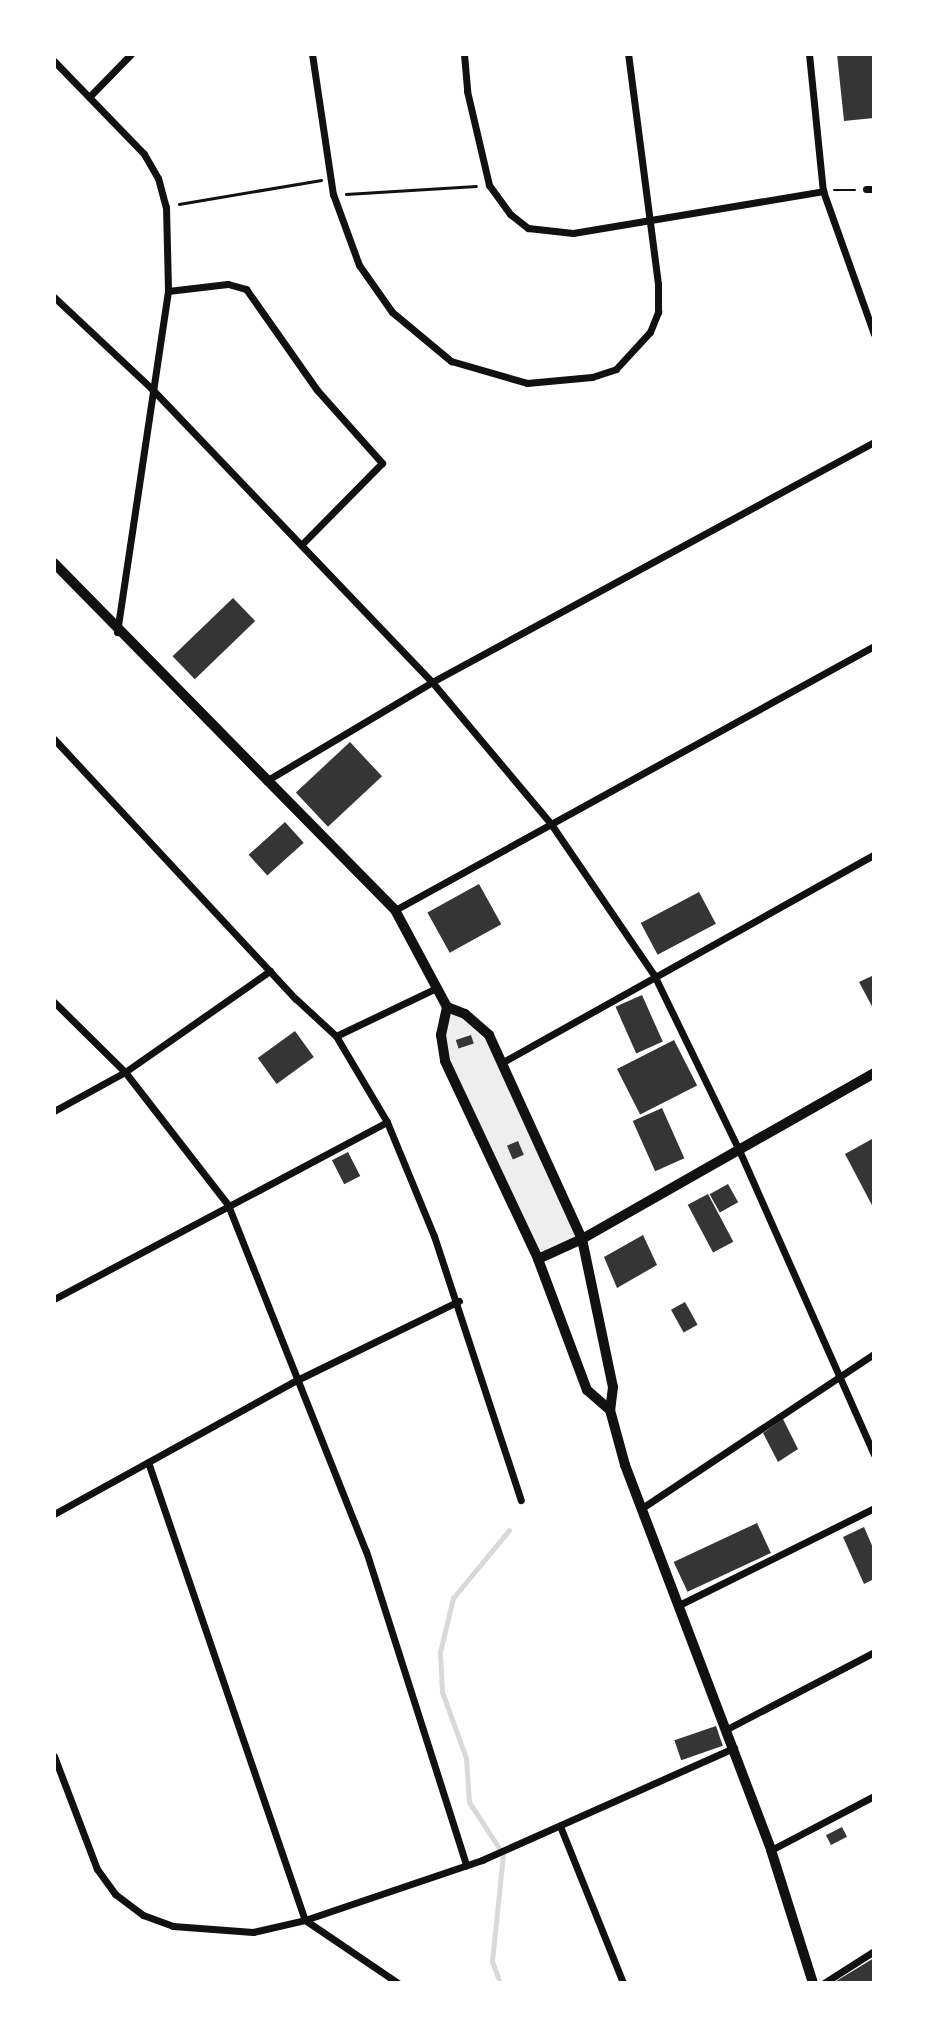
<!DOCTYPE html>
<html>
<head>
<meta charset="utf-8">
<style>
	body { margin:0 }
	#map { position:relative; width:928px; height:2037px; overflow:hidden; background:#fff; font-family:"Golos Text",sans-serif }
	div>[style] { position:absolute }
	.green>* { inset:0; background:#eee }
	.stream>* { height:5px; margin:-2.5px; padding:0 2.5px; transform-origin:2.5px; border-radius:2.5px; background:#d9d9d9 }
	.building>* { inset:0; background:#353535; transform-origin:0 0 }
	.path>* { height:2.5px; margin:-1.25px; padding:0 1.25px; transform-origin:1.25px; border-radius:1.25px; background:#111 }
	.minor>* { height:7px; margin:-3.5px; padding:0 3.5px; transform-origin:3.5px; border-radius:3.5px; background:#111 }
	.tertiary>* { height:10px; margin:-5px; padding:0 5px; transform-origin:5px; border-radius:5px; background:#111 }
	span { translate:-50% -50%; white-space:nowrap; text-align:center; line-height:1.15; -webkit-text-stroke:7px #fff; paint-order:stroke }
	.frame { position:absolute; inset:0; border:56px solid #fff; pointer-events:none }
</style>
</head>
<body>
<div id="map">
	<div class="green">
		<i style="clip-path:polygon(447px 1007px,479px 1023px,582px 1239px,538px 1259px,441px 1045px)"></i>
	</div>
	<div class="stream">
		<i style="left:500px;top:1983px;width:23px;rotate:-110deg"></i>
		<i style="left:492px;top:1961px;width:108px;rotate:-84.1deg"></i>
		<i style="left:503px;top:1854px;width:62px;rotate:-123.2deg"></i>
		<i style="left:469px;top:1802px;width:44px;rotate:-93.9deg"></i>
		<i style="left:466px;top:1758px;width:70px;rotate:-110deg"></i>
		<i style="left:442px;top:1692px;width:40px;rotate:-92.9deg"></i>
		<i style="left:440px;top:1652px;width:56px;rotate:-76.5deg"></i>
		<i style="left:453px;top:1598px;width:88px;rotate:-50.5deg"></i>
	</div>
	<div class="building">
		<i style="clip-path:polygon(837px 54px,874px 54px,874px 118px,844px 121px)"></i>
		<i style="left:233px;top:598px;width:32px;height:84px;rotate:46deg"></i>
		<i style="left:350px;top:742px;width:47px;height:74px;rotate:47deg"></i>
		<i style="left:285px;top:822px;width:28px;height:49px;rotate:48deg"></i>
		<i style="left:479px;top:884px;width:46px;height:59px;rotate:61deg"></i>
		<i style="left:699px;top:892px;width:36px;height:66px;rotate:62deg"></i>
		<i style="clip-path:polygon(874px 975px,874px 1010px,859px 982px)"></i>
		<i style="left:642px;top:995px;width:51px;height:29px;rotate:66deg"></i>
		<i style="left:295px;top:1031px;width:32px;height:46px;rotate:54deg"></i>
		<i style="left:471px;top:1035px;width:9px;height:16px;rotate:72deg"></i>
		<i style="left:674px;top:1040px;width:51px;height:64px;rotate:63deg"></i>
		<i style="left:662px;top:1108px;width:55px;height:32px;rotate:66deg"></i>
		<i style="clip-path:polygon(872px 1139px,874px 1142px,874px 1209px,845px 1154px)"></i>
		<i style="left:518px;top:1141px;width:15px;height:12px;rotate:67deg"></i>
		<i style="left:348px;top:1152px;width:27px;height:18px;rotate:63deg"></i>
		<i style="left:728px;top:1184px;width:21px;height:21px;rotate:61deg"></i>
		<i style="left:708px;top:1194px;width:54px;height:23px;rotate:62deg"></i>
		<i style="clip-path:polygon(643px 1235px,657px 1265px,617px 1288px,604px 1257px)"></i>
		<i style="left:685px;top:1302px;width:26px;height:16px;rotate:61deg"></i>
		<i style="clip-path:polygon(783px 1419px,798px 1449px,778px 1462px,763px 1433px)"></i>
		<i style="left:757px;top:1523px;width:33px;height:92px;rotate:65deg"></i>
		<i style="clip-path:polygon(864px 1527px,874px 1550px,874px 1579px,864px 1584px,843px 1537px)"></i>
		<i style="left:716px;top:1726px;width:21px;height:44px;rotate:71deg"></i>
		<i style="left:842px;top:1827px;width:11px;height:18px;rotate:63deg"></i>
		<i style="clip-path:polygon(874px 1958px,874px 1983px,833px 1983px)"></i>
	</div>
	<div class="path">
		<i style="left:834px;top:190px;width:21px"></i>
		<i style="left:346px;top:194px;width:130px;rotate:-3.5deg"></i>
		<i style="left:179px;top:204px;width:144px;rotate:-9.6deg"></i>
	</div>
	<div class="minor">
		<i style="left:312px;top:54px;width:142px;rotate:81.5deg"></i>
		<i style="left:333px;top:194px;width:76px;rotate:69.9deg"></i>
		<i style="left:359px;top:265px;width:57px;rotate:54.9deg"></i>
		<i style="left:392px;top:312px;width:77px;rotate:39.7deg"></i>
		<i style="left:451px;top:361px;width:79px;rotate:16.1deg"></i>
		<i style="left:527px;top:383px;width:65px;rotate:-5.3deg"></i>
		<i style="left:592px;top:377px;width:25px;rotate:-18deg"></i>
		<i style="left:616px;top:369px;width:50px;rotate:-47.4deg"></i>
		<i style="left:650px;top:332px;width:22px;rotate:-68deg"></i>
		<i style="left:658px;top:312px;width:28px;rotate:-90deg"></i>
		<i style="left:658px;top:284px;width:232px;rotate:-97.4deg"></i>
		<i style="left:464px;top:54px;width:37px;rotate:85deg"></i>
		<i style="left:467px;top:91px;width:97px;rotate:76.8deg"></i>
		<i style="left:489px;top:185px;width:36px;rotate:54deg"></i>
		<i style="left:510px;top:214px;width:23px;rotate:38deg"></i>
		<i style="left:528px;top:228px;width:45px;rotate:6.3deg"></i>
		<i style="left:573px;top:233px;width:254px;rotate:-9.5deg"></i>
		<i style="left:809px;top:54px;width:138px;rotate:84.2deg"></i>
		<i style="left:823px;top:191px;width:152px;rotate:70.4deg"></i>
		<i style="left:54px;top:61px;width:129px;rotate:45.9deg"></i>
		<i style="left:144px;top:154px;width:28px;rotate:60deg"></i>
		<i style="left:158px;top:178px;width:30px;rotate:75deg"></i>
		<i style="left:166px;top:207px;width:84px;rotate:88.6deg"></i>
		<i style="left:168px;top:291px;width:345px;rotate:98.5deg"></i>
		<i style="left:91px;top:95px;width:57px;rotate:-45.7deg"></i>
		<i style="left:866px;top:189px;width:8px"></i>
		<i style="left:168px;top:291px;width:60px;rotate:-6.7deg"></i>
		<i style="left:228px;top:284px;width:19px;rotate:16deg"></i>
		<i style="left:246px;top:289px;width:123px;rotate:54.9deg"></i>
		<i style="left:317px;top:390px;width:98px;rotate:48.3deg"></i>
		<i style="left:382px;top:463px;width:115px;rotate:134.6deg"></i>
		<i style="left:54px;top:297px;width:133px;rotate:43.2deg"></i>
		<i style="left:151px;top:388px;width:407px;rotate:46.3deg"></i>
		<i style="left:432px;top:682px;width:185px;rotate:50deg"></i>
		<i style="left:551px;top:824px;width:183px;rotate:55.7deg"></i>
		<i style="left:654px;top:975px;width:195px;rotate:64.1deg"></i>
		<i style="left:739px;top:1150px;width:333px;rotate:66.1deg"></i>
		<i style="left:54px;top:739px;width:355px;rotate:47.1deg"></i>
		<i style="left:296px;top:999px;width:54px;rotate:42.8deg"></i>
		<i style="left:336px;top:1036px;width:100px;rotate:59.3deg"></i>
		<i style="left:387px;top:1122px;width:123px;rotate:67.6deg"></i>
		<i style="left:434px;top:1236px;width:278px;rotate:71.8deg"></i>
		<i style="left:266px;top:781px;width:193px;rotate:-30.8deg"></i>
		<i style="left:432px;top:682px;width:503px;rotate:-28.5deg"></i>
		<i style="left:395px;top:910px;width:547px;rotate:-28.86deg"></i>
		<i style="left:54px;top:1002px;width:100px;rotate:44.6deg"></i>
		<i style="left:125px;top:1072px;width:168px;rotate:52.2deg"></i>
		<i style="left:228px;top:1205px;width:373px;rotate:68.3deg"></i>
		<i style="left:366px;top:1551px;width:330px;rotate:72.3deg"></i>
		<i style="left:336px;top:1036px;width:111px;rotate:-25.6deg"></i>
		<i style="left:503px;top:1062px;width:425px;rotate:-29.2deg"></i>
		<i style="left:54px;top:1111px;width:81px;rotate:-28.8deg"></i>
		<i style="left:125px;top:1072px;width:177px;rotate:-34.9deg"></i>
		<i style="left:54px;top:1299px;width:377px;rotate:-28deg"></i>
		<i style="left:148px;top:1462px;width:484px;rotate:71.1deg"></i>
		<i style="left:305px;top:1920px;width:112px;rotate:34.1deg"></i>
		<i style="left:642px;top:1508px;width:278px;rotate:-33.6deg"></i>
		<i style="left:54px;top:1514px;width:280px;rotate:-28.9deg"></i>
		<i style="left:299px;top:1379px;width:178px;rotate:-26deg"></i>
		<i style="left:681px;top:1604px;width:216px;rotate:-26.4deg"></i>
		<i style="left:727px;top:1729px;width:166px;rotate:-27.6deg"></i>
		<i style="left:54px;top:1756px;width:121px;rotate:69.2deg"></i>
		<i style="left:97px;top:1869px;width:31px;rotate:54deg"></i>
		<i style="left:115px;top:1894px;width:35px;rotate:37deg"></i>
		<i style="left:143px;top:1915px;width:32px;rotate:20deg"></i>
		<i style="left:173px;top:1926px;width:80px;rotate:4.3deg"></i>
		<i style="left:253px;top:1932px;width:53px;rotate:-13deg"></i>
		<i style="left:305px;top:1920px;width:187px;rotate:-18.7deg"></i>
		<i style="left:482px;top:1860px;width:276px;rotate:-24deg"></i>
		<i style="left:560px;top:1826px;width:169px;rotate:68.1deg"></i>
		<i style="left:771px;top:1850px;width:116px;rotate:-27.7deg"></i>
		<i style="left:824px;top:1983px;width:59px;rotate:-32.6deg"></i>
	</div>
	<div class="tertiary">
		<i style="left:54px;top:563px;width:487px;rotate:45.5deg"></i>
		<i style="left:395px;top:910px;width:110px;rotate:61.8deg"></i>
		<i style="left:447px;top:1007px;width:19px;rotate:21deg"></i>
		<i style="left:465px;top:1014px;width:32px;rotate:41deg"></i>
		<i style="left:489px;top:1035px;width:224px;rotate:65.5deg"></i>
		<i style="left:582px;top:1239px;width:151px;rotate:78.2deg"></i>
		<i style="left:613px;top:1387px;width:23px;rotate:97deg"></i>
		<i style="left:610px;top:1410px;width:57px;rotate:74.7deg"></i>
		<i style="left:625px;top:1465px;width:412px;rotate:69.2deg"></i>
		<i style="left:771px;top:1850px;width:139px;rotate:72.5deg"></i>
		<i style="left:447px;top:1007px;width:29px;rotate:102deg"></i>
		<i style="left:441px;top:1035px;width:26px;rotate:81deg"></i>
		<i style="left:445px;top:1061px;width:219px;rotate:64.8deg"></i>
		<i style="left:538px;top:1259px;width:140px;rotate:69.5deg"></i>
		<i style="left:587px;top:1390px;width:30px;rotate:41deg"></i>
		<i style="left:538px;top:1259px;width:48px;rotate:-24.4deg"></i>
		<i style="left:582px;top:1239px;width:336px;rotate:-29.6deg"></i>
	</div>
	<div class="frame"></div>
</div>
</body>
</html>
